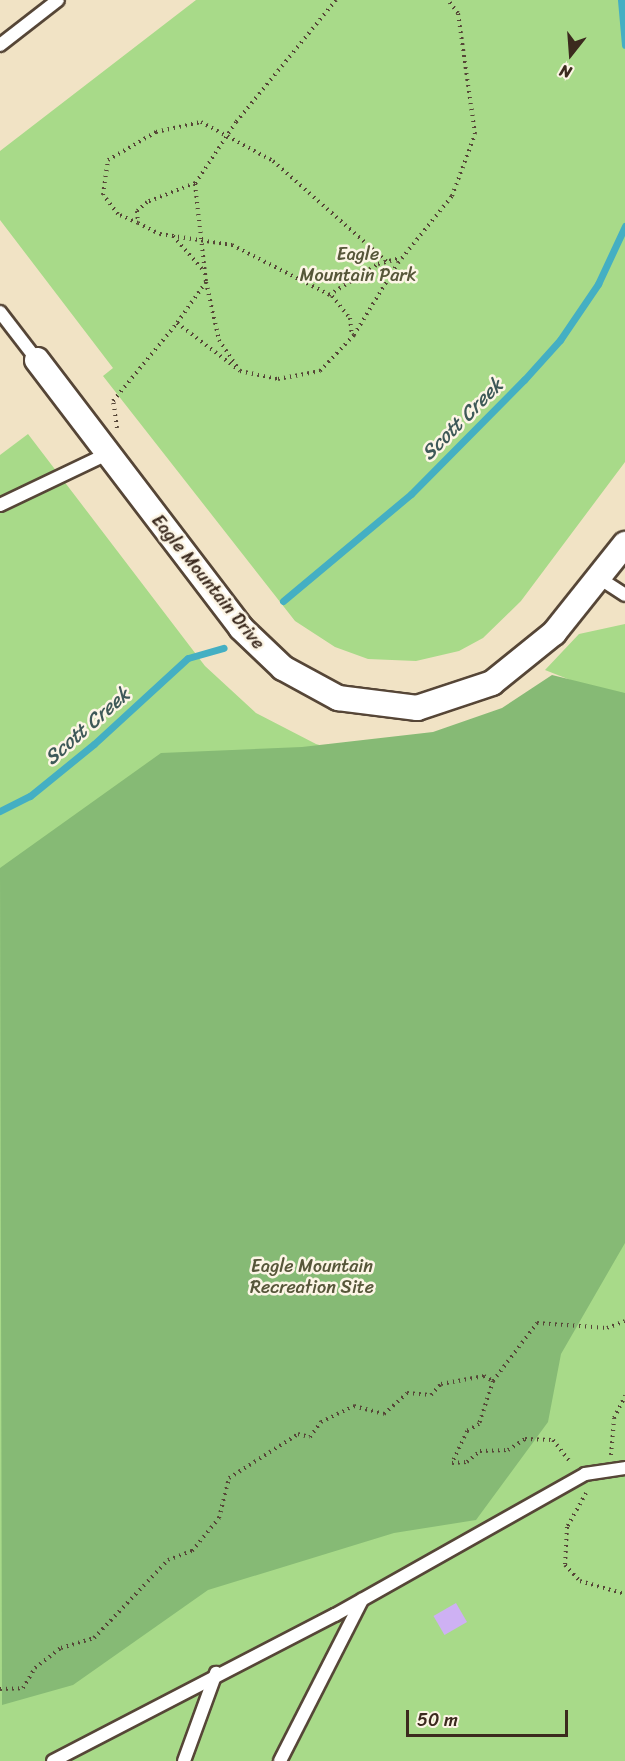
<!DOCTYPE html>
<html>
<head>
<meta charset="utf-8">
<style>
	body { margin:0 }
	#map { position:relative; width:625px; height:1761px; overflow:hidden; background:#f1e3c5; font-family:Sriracha,sans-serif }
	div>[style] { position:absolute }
	.green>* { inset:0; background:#a8da89 }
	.forest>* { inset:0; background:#86ba75 }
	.stream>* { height:7px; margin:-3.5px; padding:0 3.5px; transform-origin:3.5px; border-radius:3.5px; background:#44afc3 }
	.building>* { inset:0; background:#ceb1f3; transform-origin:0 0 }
	.path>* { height:4px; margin-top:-2px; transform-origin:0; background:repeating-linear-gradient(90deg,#564637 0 1.5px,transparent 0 6px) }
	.roads { filter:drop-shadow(2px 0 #564637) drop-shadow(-2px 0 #564637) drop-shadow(0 2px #564637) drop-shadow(0 -2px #564637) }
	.lane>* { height:12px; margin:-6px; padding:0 6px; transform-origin:6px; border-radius:6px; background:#fff }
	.street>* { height:24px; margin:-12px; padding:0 12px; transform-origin:12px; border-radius:12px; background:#fff }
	span { translate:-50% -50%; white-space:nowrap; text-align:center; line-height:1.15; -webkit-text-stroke:5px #fcf5e5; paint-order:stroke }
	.park-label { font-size:18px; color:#565639 }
	.street-label { font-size:18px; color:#3b2a1e }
	.water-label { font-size:20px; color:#3e5958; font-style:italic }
	.north { position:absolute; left:541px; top:24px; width:60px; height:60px; -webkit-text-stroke:4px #fcf5e5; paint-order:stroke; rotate:197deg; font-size:16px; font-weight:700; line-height:24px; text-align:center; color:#3b2a1e }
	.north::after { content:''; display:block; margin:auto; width:21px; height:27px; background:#3b2a1e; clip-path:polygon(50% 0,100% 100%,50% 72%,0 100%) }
	.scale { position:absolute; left:406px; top:1710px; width:162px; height:27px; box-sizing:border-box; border:3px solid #3b2a1e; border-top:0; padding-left:8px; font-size:18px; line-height:21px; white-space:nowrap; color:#3b2a1e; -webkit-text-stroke:4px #fcf5e5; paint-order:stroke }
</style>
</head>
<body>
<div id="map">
	<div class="green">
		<i style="clip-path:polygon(196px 0,625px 0,625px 462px,521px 601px,483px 638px,459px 651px,416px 661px,368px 659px,335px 647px,295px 621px,103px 376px,113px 368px,0 220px,0 151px)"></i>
		<i style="clip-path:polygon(28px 434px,205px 666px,256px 713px,316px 744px,340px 751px,495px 739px,578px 683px,545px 670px,579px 634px,625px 624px,625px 1761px,0 1761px,0 455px)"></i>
	</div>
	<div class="forest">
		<i style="clip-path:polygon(552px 675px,625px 693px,625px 1243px,561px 1354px,548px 1422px,476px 1520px,394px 1533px,208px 1590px,73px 1685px,2px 1705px,0 868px,161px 753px,302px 747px,433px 732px,502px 708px)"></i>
	</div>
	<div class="stream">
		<i style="left:621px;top:0;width:45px;rotate:84.9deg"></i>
		<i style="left:283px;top:601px;width:167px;rotate:-39.9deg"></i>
		<i style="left:411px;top:494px;width:161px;rotate:-45.3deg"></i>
		<i style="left:524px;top:380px;width:54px;rotate:-48deg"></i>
		<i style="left:560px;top:340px;width:68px;rotate:-55.8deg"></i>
		<i style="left:598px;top:284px;width:64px;rotate:-65deg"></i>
		<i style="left:0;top:811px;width:34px;rotate:-27deg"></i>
		<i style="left:30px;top:796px;width:82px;rotate:-39.1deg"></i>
		<i style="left:94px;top:744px;width:127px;rotate:-42.5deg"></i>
		<i style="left:188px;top:658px;width:37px;rotate:-16deg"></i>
	</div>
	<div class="building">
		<i style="left:456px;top:1603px;width:22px;height:26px;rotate:60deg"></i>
	</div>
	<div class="path">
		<i style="left:336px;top:0;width:158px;rotate:129.3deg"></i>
		<i style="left:236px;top:122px;width:74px;rotate:123.5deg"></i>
		<i style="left:195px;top:184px;width:99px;rotate:83.6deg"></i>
		<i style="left:206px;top:282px;width:50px;rotate:125.3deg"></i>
		<i style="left:177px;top:323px;width:79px;rotate:37.3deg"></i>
		<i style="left:240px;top:371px;width:39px;rotate:12deg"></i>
		<i style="left:278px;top:379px;width:43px;rotate:-10.8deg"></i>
		<i style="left:320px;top:371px;width:50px;rotate:-46.6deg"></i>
		<i style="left:354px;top:335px;width:84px;rotate:-58.6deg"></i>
		<i style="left:398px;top:263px;width:86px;rotate:-51.1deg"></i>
		<i style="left:452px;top:196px;width:66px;rotate:-69.6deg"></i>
		<i style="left:475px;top:134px;width:122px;rotate:-98deg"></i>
		<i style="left:458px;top:13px;width:16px;rotate:-128deg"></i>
		<i style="left:195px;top:183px;width:52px;rotate:158.4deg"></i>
		<i style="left:147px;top:202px;width:13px;rotate:138deg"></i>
		<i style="left:137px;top:211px;width:12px;rotate:85deg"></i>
		<i style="left:138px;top:223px;width:25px;rotate:27deg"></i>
		<i style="left:160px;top:234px;width:73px;rotate:8.7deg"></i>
		<i style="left:232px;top:245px;width:112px;rotate:27deg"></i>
		<i style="left:332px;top:296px;width:28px;rotate:51deg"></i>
		<i style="left:350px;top:318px;width:18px;rotate:84deg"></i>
		<i style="left:138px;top:223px;width:22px;rotate:-156deg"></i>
		<i style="left:118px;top:214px;width:24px;rotate:-128deg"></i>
		<i style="left:103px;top:195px;width:35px;rotate:-82deg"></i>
		<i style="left:108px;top:160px;width:56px;rotate:-30.3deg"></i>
		<i style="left:156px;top:132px;width:46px;rotate:-12.5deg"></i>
		<i style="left:201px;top:122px;width:82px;rotate:28.4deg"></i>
		<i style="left:273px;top:161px;width:152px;rotate:41.5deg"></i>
		<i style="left:173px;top:236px;width:47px;rotate:48.5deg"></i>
		<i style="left:206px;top:282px;width:59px;rotate:77.4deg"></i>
		<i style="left:219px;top:340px;width:34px;rotate:56deg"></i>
		<i style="left:329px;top:295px;width:58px;rotate:-32.3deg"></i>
		<i style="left:378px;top:264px;width:24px;rotate:-15deg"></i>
		<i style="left:117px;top:428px;width:27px;rotate:-98deg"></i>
		<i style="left:113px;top:401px;width:101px;rotate:-50.6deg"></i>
		<i style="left:493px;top:1381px;width:73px;rotate:-52.8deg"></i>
		<i style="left:537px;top:1323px;width:70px;rotate:4.1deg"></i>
		<i style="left:607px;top:1328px;width:19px;rotate:-21deg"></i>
		<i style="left:611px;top:1455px;width:37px;rotate:-85deg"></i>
		<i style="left:614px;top:1418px;width:25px;rotate:-63deg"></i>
		<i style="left:586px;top:1493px;width:39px;rotate:119deg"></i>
		<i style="left:567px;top:1527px;width:38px;rotate:93deg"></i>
		<i style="left:565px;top:1565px;width:22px;rotate:47deg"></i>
		<i style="left:580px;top:1581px;width:47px;rotate:16.1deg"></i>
		<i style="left:0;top:1689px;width:23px;rotate:-2deg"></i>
		<i style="left:23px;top:1688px;width:23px;rotate:-59deg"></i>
		<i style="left:35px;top:1668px;width:33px;rotate:-38deg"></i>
		<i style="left:61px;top:1648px;width:34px;rotate:-17deg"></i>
		<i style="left:94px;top:1638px;width:108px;rotate:-46.5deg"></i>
		<i style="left:168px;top:1560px;width:26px;rotate:-21deg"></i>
		<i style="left:192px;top:1551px;width:43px;rotate:-50.7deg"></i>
		<i style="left:219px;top:1518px;width:41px;rotate:-76deg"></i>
		<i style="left:229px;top:1478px;width:82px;rotate:-32.5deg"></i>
		<i style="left:298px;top:1434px;width:12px;rotate:14deg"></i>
		<i style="left:310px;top:1437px;width:19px;rotate:-54deg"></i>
		<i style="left:321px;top:1422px;width:37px;rotate:-26deg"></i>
		<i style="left:354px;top:1406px;width:31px;rotate:15deg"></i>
		<i style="left:384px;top:1414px;width:31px;rotate:-42deg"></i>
		<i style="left:407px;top:1393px;width:24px;rotate:5deg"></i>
		<i style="left:431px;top:1395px;width:15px;rotate:-48deg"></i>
		<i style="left:441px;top:1384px;width:44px;rotate:-10.5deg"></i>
		<i style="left:484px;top:1376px;width:10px;rotate:29deg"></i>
		<i style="left:493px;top:1381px;width:45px;rotate:108deg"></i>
		<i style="left:479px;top:1424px;width:14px;rotate:150deg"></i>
		<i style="left:467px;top:1431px;width:35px;rotate:115deg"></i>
		<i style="left:452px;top:1463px;width:15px;rotate:-4deg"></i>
		<i style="left:467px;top:1462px;width:17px;rotate:-40deg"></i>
		<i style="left:480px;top:1451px;width:28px;rotate:-2deg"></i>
		<i style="left:508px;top:1450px;width:20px;rotate:-33deg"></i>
		<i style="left:525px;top:1439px;width:28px;rotate:2deg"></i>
		<i style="left:553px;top:1440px;width:29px;rotate:52deg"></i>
	</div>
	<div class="roads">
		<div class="lane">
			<i style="left:0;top:45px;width:73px;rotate:-37.8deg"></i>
			<i style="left:0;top:312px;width:61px;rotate:52.4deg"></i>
			<i style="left:0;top:505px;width:119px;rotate:-25.5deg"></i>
			<i style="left:599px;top:578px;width:31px;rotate:33deg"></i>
			<i style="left:53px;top:1761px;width:318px;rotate:-27.4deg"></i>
			<i style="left:335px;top:1615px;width:287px;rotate:-29.4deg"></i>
			<i style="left:585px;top:1474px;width:40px;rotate:-8.5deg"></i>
			<i style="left:184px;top:1761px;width:94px;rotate:-70deg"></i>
			<i style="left:280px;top:1761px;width:181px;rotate:-63deg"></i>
		</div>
		<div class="street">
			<i style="left:37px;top:360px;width:337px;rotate:52.7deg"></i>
			<i style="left:241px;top:628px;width:58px;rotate:43.6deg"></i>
			<i style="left:283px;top:668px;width:63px;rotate:28.6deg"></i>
			<i style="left:338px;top:698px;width:80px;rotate:7.2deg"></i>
			<i style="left:417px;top:708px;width:79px;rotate:-18.4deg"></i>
			<i style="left:492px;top:683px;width:80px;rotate:-38.9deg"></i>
			<i style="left:554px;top:633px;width:114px;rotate:-51.4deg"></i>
		</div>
	</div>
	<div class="park-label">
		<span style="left:358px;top:265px">Eagle<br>Mountain Park</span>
		<span style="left:312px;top:1277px">Eagle Mountain<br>Recreation Site</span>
	</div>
	<div class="street-label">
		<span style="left:208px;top:582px;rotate:51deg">Eagle Mountain Drive</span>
	</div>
	<div class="water-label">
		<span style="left:462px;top:419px;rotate:-45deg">Scott Creek</span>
		<span style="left:87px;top:726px;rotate:-41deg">Scott Creek</span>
	</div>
	<div class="north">N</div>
	<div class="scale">50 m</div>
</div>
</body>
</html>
